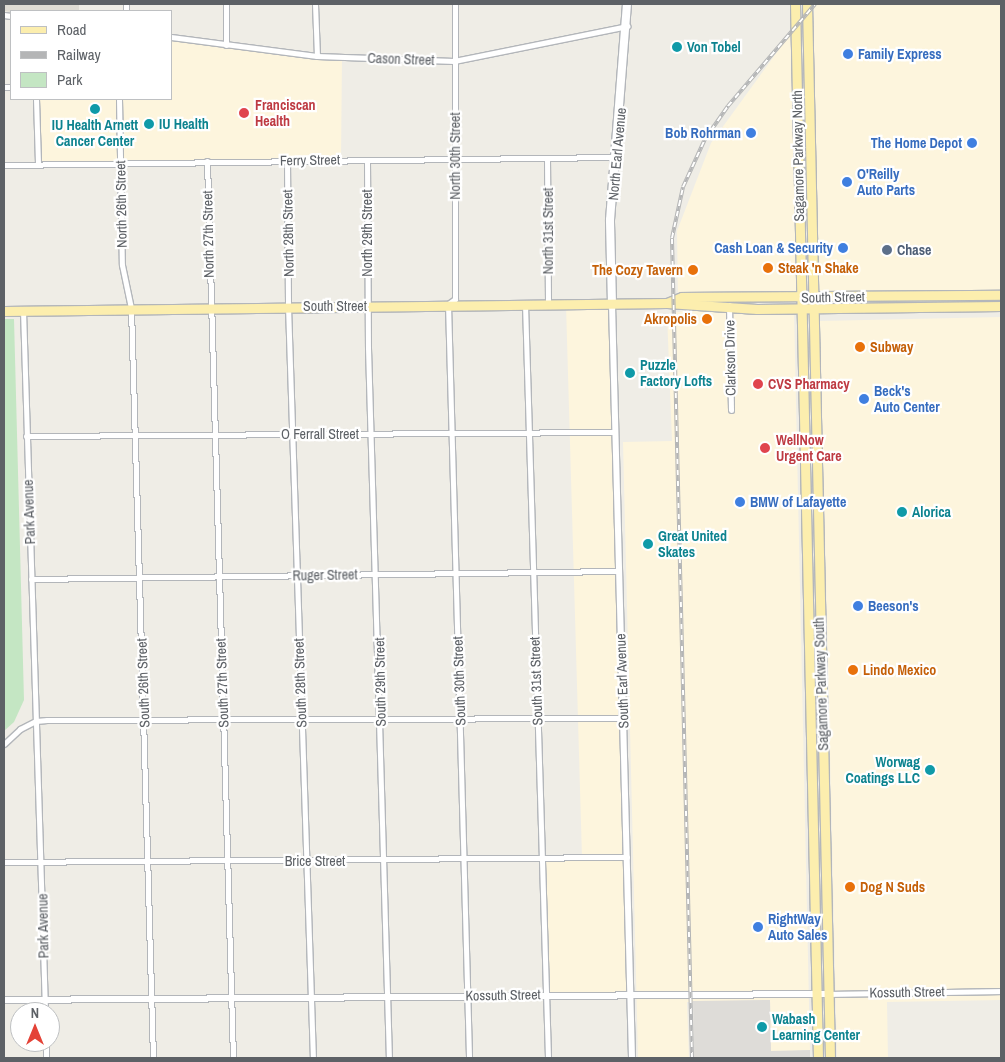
<!DOCTYPE html>
<html>
<head>
<meta charset="utf-8">
<style>
	body { margin:0 }
	#map { position:relative; width:1005px; height:1062px; overflow:hidden; background:#efede6; font-family:"Archivo Narrow",sans-serif }
	div>[style] { position:absolute }
	.commercial>* { inset:0; background:#fdf5dd; transform-origin:0 0 }
	.industrial>* { inset:0; background:#dedcd8 }
	.education>* { inset:0; background:#dfdcd4 }
	.green>* { inset:0; background:#c4e6c3 }
	.roads { filter:drop-shadow(1px 0 #b3b6ba) drop-shadow(-1px 0 #b3b6ba) drop-shadow(0 1px #b3b6ba) drop-shadow(0 -1px #b3b6ba) }
	.minor>* { height:5px; margin:-2.5px; padding:0 2.5px; transform-origin:2.5px; border-radius:2.5px; background:#fff }
	.tertiary>* { height:6px; margin:-3px; padding:0 3px; transform-origin:3px; border-radius:3px; background:#fff }
	.secondary>* { height:8px; margin:-4px; padding:0 4px; transform-origin:4px; border-radius:4px; background:#fff }
	.primary>* { height:9px; margin:-4.5px; padding:0 4.5px; transform-origin:4.5px; border-radius:4.5px; background:#fceeae }
	.rail>* { height:4px; margin-top:-2px; transform-origin:0; background:repeating-linear-gradient(90deg,#fff 0 5.5px,#b4b5b6 0 11px); box-sizing:border-box; border-block:1px solid #b4b5b6 }
	.dots>* { width:14px; height:14px; translate:-50% -50%; box-sizing:border-box; border:2px solid #fff; border-radius:50% }
	span { translate:-50% -50%; white-space:nowrap; text-align:center; line-height:1.15; -webkit-text-stroke:4.5px #fff; paint-order:stroke }
	.culture-label { font-size:14px; color:#0d838f; font-weight:700 }
	.left { translate:0 -50%; text-align:left }
	.right { translate:-100% -50%; text-align:right }
	.shop-label { font-size:14px; color:#366cbe; font-weight:700 }
	.street-label { font-size:14px; color:#5d6166 }
	.health-label { font-size:14px; color:#be3a42; font-weight:700 }
	.service-label { font-size:14px; color:#4e5e75; font-weight:700 }
	.food-label { font-size:14px; color:#c56008; font-weight:700 }
	.frame { position:absolute; inset:0; border:5px solid #5d6166; pointer-events:none }
	.legend { position:absolute; left:10px; top:10px; width:162px; height:90px; box-sizing:border-box; background:#fff; border:1px solid #bec0c2; margin:0; padding:6px 9px; list-style:none; font-size:15px; color:#5d6166 }
	.legend li { display:flex; align-items:center; gap:10px; height:25px }
	.legend b { width:25px; border:1px solid #bec0c2 }
	.north { position:absolute; left:10px; top:1002px; width:50px; height:50px; box-sizing:border-box; background:#fff; border:1px solid #bec0c2; border-radius:50%; rotate:0deg; font-size:14px; font-weight:700; line-height:20px; text-align:center; color:#5d6166 }
	.north::after { content:''; display:block; margin:auto; width:18px; height:22px; background:#e44237; clip-path:polygon(50% 0,100% 100%,50% 72%,0 100%) }
</style>
</head>
<body>
<div id="map">
	<div class="commercial">
		<i style="left:814px;top:4px;width:187px;height:289px"></i>
		<i style="clip-path:polygon(796px 26px,800px 297px,678px 297px,677px 231px,711px 143px)"></i>
		<i style="clip-path:polygon(171px 37px,342px 57px,341px 160px,38px 164px,36px 99px,171px 99px)"></i>
		<i style="clip-path:polygon(612px 304px,630px 994px,546px 995px,542px 859px,582px 858px,566px 305px)"></i>
		<i style="clip-path:polygon(690px 310px,794px 310px,810px 1050px,771px 1052px,770px 1000px,687px 1002px,689px 1058px,638px 1058px,623px 442px,672px 441px,667px 314px)"></i>
		<i style="clip-path:polygon(1001px 317px,1001px 1000px,887px 1002px,888px 1058px,837px 1058px,820px 321px)"></i>
	</div>
	<div class="industrial">
		<i style="clip-path:polygon(770px 1000px,771px 1051px,810px 1050px,810px 1058px,694px 1058px,693px 1001px)"></i>
	</div>
	<div class="education">
		<i style="clip-path:polygon(4px 4px,79px 4px,79px 11px,11px 12px,4px 11px)"></i>
	</div>
	<div class="green">
		<i style="clip-path:polygon(4px 319px,14px 319px,24px 700px,14px 722px,4px 731px)"></i>
	</div>
	<div class="roads">
		<div class="minor">
			<i style="left:126px;top:4px;width:7px;rotate:90deg"></i>
			<i style="left:226px;top:4px;width:41px;rotate:90deg"></i>
			<i style="left:315px;top:4px;width:52px;rotate:87.8deg"></i>
			<i style="left:455px;top:4px;width:295px;rotate:90deg"></i>
			<i style="left:455px;top:299px;width:9px;rotate:144deg"></i>
			<i style="left:448px;top:304px;width:754px;rotate:88.4deg"></i>
			<i style="left:4px;top:15px;width:7px;rotate:8deg"></i>
			<i style="left:171px;top:37px;width:147px;rotate:7.4deg"></i>
			<i style="left:317px;top:56px;width:137px;rotate:2.1deg"></i>
			<i style="left:454px;top:61px;width:177px;rotate:-11.4deg"></i>
			<i style="left:4px;top:87px;width:7px"></i>
			<i style="left:36px;top:99px;width:65px;rotate:88.2deg"></i>
			<i style="left:119px;top:99px;width:166px;rotate:89deg"></i>
			<i style="left:122px;top:265px;width:44px;rotate:78.2deg"></i>
			<i style="left:131px;top:308px;width:750px;rotate:88.32deg"></i>
			<i style="left:547px;top:158px;width:146px;rotate:89.6deg"></i>
			<i style="left:287px;top:160px;width:146px;rotate:89.6deg"></i>
			<i style="left:288px;top:306px;width:752px;rotate:88.1deg"></i>
			<i style="left:367px;top:160px;width:188px;rotate:89.7deg"></i>
			<i style="left:368px;top:348px;width:710px;rotate:88.31deg"></i>
			<i style="left:207px;top:161px;width:897px;rotate:88.34deg"></i>
			<i style="left:4px;top:165px;width:613px;rotate:-0.75deg"></i>
			<i style="left:525px;top:304px;width:754px;rotate:88.25deg"></i>
			<i style="left:729px;top:305px;width:105px;rotate:88.9deg"></i>
			<i style="left:23px;top:310px;width:702px;rotate:88.2deg"></i>
			<i style="left:26px;top:436px;width:589px;rotate:-0.39deg"></i>
			<i style="left:31px;top:579px;width:588px;rotate:-0.78deg"></i>
			<i style="left:4px;top:744px;width:22px;rotate:-43deg"></i>
			<i style="left:20px;top:729px;width:18px;rotate:-27deg"></i>
			<i style="left:36px;top:721px;width:11px;rotate:-5deg"></i>
			<i style="left:47px;top:720px;width:576px;rotate:-0.2deg"></i>
			<i style="left:4px;top:862px;width:623px;rotate:-0.46deg"></i>
			<i style="left:829px;top:994px;width:172px;rotate:-1deg"></i>
			<i style="left:46px;top:1042px;width:16px;rotate:90deg"></i>
		</div>
		<div class="tertiary">
			<i style="left:612px;top:304px;width:754px;rotate:88.48deg"></i>
			<i style="left:4px;top:1000px;width:825px;rotate:-0.42deg"></i>
		</div>
		<div class="secondary">
			<i style="left:612px;top:304px;width:84px;rotate:-91.4deg"></i>
			<i style="left:610px;top:220px;width:217px;rotate:-85.5deg"></i>
		</div>
		<div class="primary">
			<i style="left:795px;top:4px;width:1054px;rotate:88.75deg"></i>
			<i style="left:807px;top:4px;width:1054px;rotate:88.75deg"></i>
			<i style="left:667px;top:303px;width:16px;rotate:-22deg"></i>
			<i style="left:682px;top:297px;width:319px;rotate:-0.4deg"></i>
			<i style="left:4px;top:311px;width:663px;rotate:-0.69deg"></i>
			<i style="left:667px;top:303px;width:90px;rotate:3.8deg"></i>
			<i style="left:757px;top:309px;width:244px;rotate:-0.7deg"></i>
		</div>
	</div>
	<div class="rail">
		<i style="left:692px;top:1058px;width:820px;rotate:-91.4deg"></i>
		<i style="left:672px;top:238px;width:52px;rotate:-77.8deg"></i>
		<i style="left:683px;top:187px;width:53px;rotate:-65.4deg"></i>
		<i style="left:705px;top:139px;width:40px;rotate:-55.1deg"></i>
		<i style="left:728px;top:106px;width:134px;rotate:-49.5deg"></i>
	</div>
	<div class="dots">
		<i style="left:677px;top:47px;background:#0f9aa8"></i>
		<i style="left:848px;top:54px;background:#3f7fe0"></i>
		<i style="left:95px;top:109px;background:#0f9aa8"></i>
		<i style="left:244px;top:113px;background:#e0444e"></i>
		<i style="left:149px;top:124px;background:#0f9aa8"></i>
		<i style="left:751px;top:133px;background:#3f7fe0"></i>
		<i style="left:972px;top:143px;background:#3f7fe0"></i>
		<i style="left:847px;top:182px;background:#3f7fe0"></i>
		<i style="left:843px;top:248px;background:#3f7fe0"></i>
		<i style="left:887px;top:250px;background:#5c6f8a"></i>
		<i style="left:768px;top:268px;background:#e8710a"></i>
		<i style="left:693px;top:270px;background:#e8710a"></i>
		<i style="left:707px;top:319px;background:#e8710a"></i>
		<i style="left:860px;top:347px;background:#e8710a"></i>
		<i style="left:630px;top:373px;background:#0f9aa8"></i>
		<i style="left:758px;top:384px;background:#e0444e"></i>
		<i style="left:864px;top:399px;background:#3f7fe0"></i>
		<i style="left:765px;top:448px;background:#e0444e"></i>
		<i style="left:740px;top:502px;background:#3f7fe0"></i>
		<i style="left:902px;top:512px;background:#0f9aa8"></i>
		<i style="left:648px;top:544px;background:#0f9aa8"></i>
		<i style="left:858px;top:606px;background:#3f7fe0"></i>
		<i style="left:853px;top:670px;background:#e8710a"></i>
		<i style="left:930px;top:770px;background:#0f9aa8"></i>
		<i style="left:850px;top:887px;background:#e8710a"></i>
		<i style="left:758px;top:927px;background:#3f7fe0"></i>
		<i style="left:762px;top:1027px;background:#0f9aa8"></i>
	</div>
	<div class="culture-label">
		<span class="left" style="left:687px;top:47px">Von Tobel</span>
		<span class="left" style="left:159px;top:124px">IU Health</span>
		<span style="left:95px;top:133px">IU Health Arnett<br>Cancer Center</span>
		<span class="left" style="left:640px;top:373px">Puzzle<br>Factory Lofts</span>
		<span class="left" style="left:912px;top:512px">Alorica</span>
		<span class="left" style="left:658px;top:544px">Great United<br>Skates</span>
		<span class="right" style="left:920px;top:770px">Worwag<br>Coatings LLC</span>
		<span class="left" style="left:772px;top:1027px">Wabash<br>Learning Center</span>
	</div>
	<div class="shop-label">
		<span class="left" style="left:858px;top:54px">Family Express</span>
		<span class="right" style="left:741px;top:133px">Bob Rohrman</span>
		<span class="right" style="left:962px;top:143px">The Home Depot</span>
		<span class="left" style="left:857px;top:182px">O'Reilly<br>Auto Parts</span>
		<span class="right" style="left:833px;top:248px">Cash Loan &amp; Security</span>
		<span class="left" style="left:874px;top:399px">Beck's<br>Auto Center</span>
		<span class="left" style="left:750px;top:502px">BMW of Lafayette</span>
		<span class="left" style="left:868px;top:606px">Beeson's</span>
		<span class="left" style="left:768px;top:927px">RightWay<br>Auto Sales</span>
	</div>
	<div class="street-label">
		<span style="left:401px;top:59px;rotate:2deg">Cason Street</span>
		<span style="left:617px;top:154px;rotate:-85deg">North Earl Avenue</span>
		<span style="left:455px;top:156px;rotate:-90deg">North 30th Street</span>
		<span style="left:798px;top:156px;rotate:-91deg">Sagamore Parkway North</span>
		<span style="left:310px;top:160px;rotate:-1deg">Ferry Street</span>
		<span style="left:121px;top:204px;rotate:-91deg">North 26th Street</span>
		<span style="left:548px;top:231px;rotate:-90deg">North 31st Street</span>
		<span style="left:288px;top:233px;rotate:-91deg">North 28th Street</span>
		<span style="left:367px;top:233px;rotate:-90deg">North 29th Street</span>
		<span style="left:208px;top:234px;rotate:-91deg">North 27th Street</span>
		<span style="left:833px;top:297px;rotate:-1deg">South Street</span>
		<span style="left:335px;top:306px">South Street</span>
		<span style="left:730px;top:358px;rotate:-91deg">Clarkson Drive</span>
		<span style="left:320px;top:434px">O Ferrall Street</span>
		<span style="left:29px;top:512px;rotate:-92deg">Park Avenue</span>
		<span style="left:325px;top:575px;rotate:-1deg">Ruger Street</span>
		<span style="left:459px;top:681px;rotate:-92deg">South 30th Street</span>
		<span style="left:536px;top:681px;rotate:-92deg">South 31st Street</span>
		<span style="left:622px;top:681px;rotate:-92deg">South Earl Avenue</span>
		<span style="left:380px;top:682px;rotate:-91deg">South 29th Street</span>
		<span style="left:143px;top:683px;rotate:-92deg">South 26th Street</span>
		<span style="left:222px;top:683px;rotate:-92deg">South 27th Street</span>
		<span style="left:300px;top:683px;rotate:-92deg">South 28th Street</span>
		<span style="left:821px;top:684px;rotate:-92deg">Sagamore Parkway South</span>
		<span style="left:315px;top:861px">Brice Street</span>
		<span style="left:43px;top:926px;rotate:-91deg">Park Avenue</span>
		<span style="left:907px;top:992px;rotate:-1deg">Kossuth Street</span>
		<span style="left:503px;top:995px;rotate:-1deg">Kossuth Street</span>
	</div>
	<div class="health-label">
		<span class="left" style="left:255px;top:113px">Franciscan<br>Health</span>
		<span class="left" style="left:768px;top:384px">CVS Pharmacy</span>
		<span class="left" style="left:776px;top:448px">WellNow<br>Urgent Care</span>
	</div>
	<div class="service-label">
		<span class="left" style="left:897px;top:250px">Chase</span>
	</div>
	<div class="food-label">
		<span class="left" style="left:778px;top:268px">Steak 'n Shake</span>
		<span class="right" style="left:683px;top:270px">The Cozy Tavern</span>
		<span class="right" style="left:697px;top:319px">Akropolis</span>
		<span class="left" style="left:870px;top:347px">Subway</span>
		<span class="left" style="left:863px;top:670px">Lindo Mexico</span>
		<span class="left" style="left:860px;top:887px">Dog N Suds</span>
	</div>
	<div class="frame"></div>
	<ul class="legend">
	<li><b style="height:6px;background:#fceeae"></b>Road</li>
	<li><b style="height:6px;background:#b4b5b6"></b>Railway</li>
	<li><b style="height:14px;background:#c4e6c3"></b>Park</li>
	</ul>
	<div class="north">N</div>
</div>
</body>
</html>
